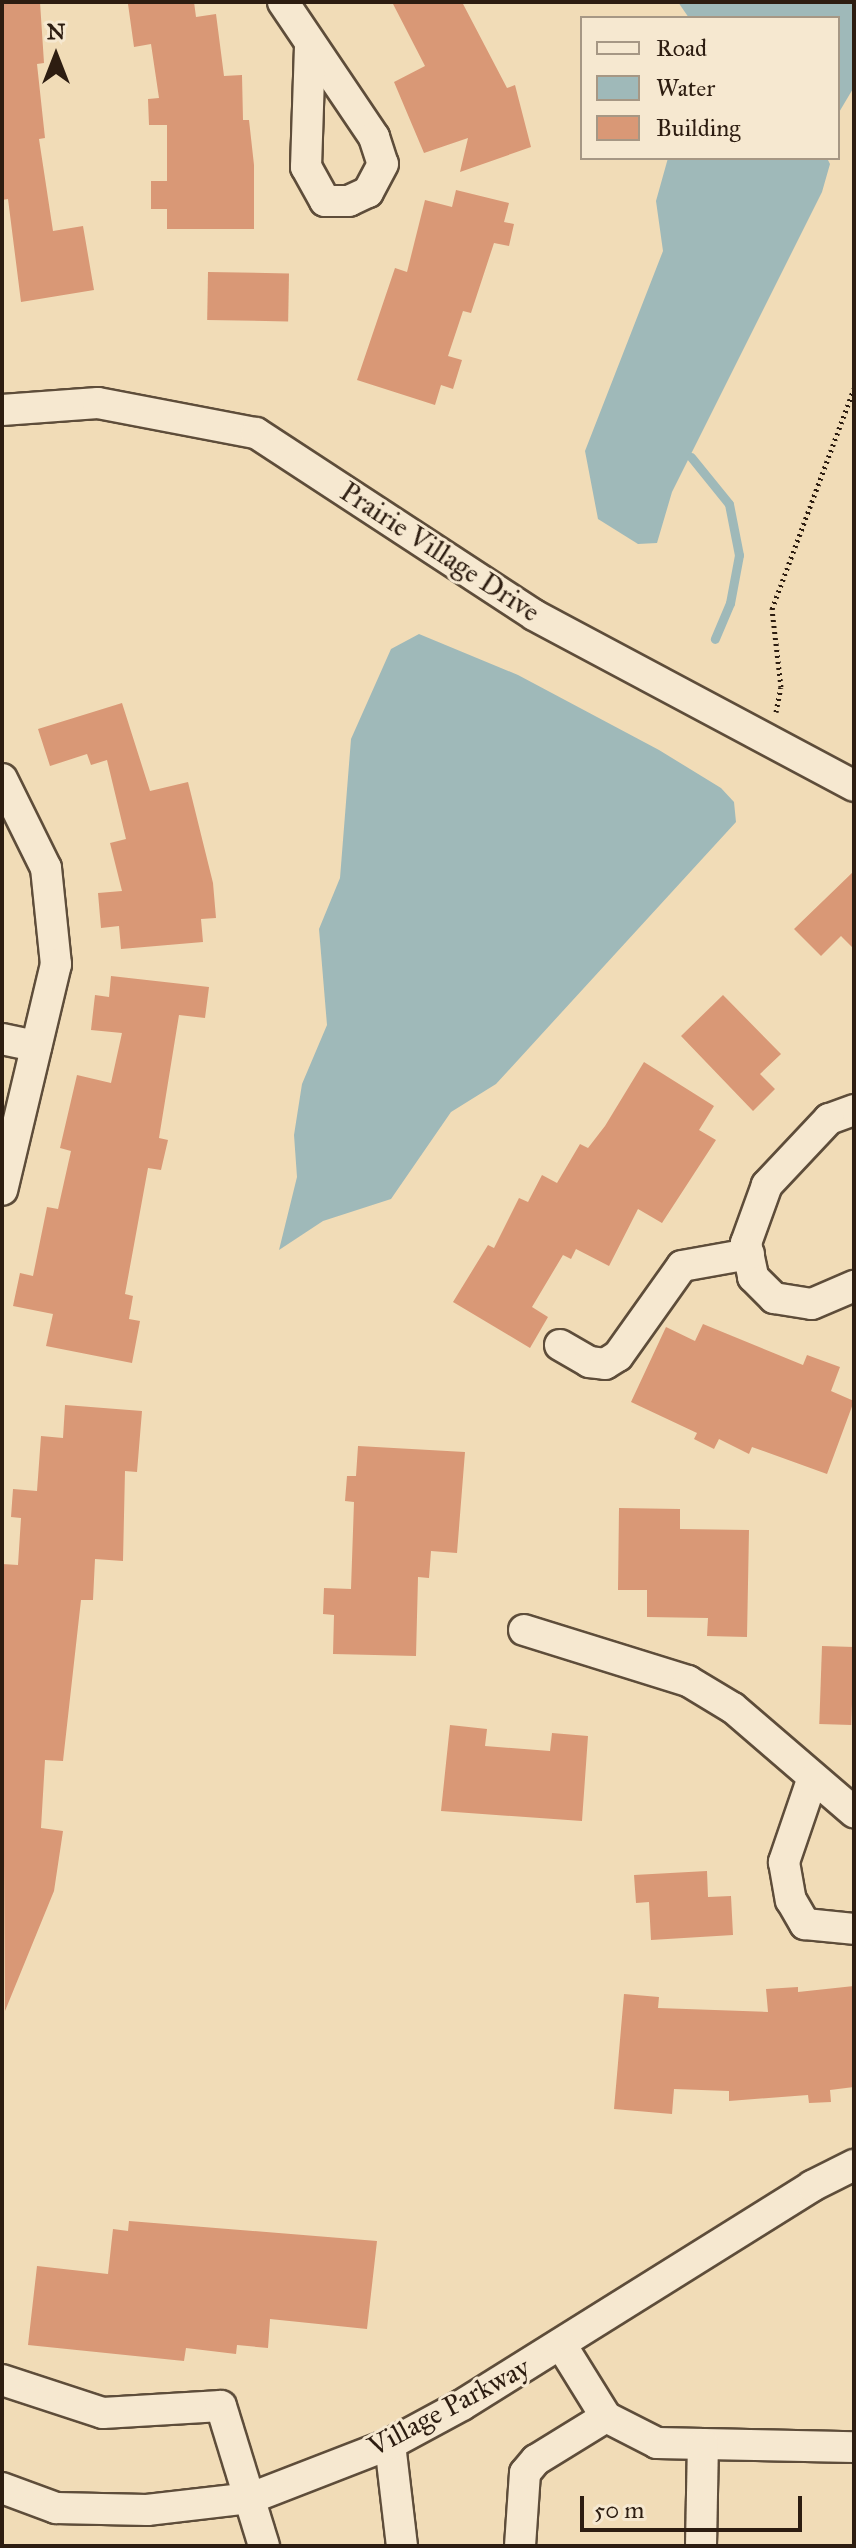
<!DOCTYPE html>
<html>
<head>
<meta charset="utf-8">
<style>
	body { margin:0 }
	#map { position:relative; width:856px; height:2548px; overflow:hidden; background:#f1dcb7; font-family:"IM FELL Great Primer",serif }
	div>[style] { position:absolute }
	.water>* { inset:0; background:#9fb9b9 }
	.stream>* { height:9px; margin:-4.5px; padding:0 4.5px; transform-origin:4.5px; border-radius:4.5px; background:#9fb9b9 }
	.building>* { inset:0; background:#d99876; transform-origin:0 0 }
	.path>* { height:5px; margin-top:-2.5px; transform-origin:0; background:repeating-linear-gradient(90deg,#2d1d11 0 2px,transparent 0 6px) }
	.roads { filter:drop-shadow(2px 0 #5e4d3a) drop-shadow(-2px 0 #5e4d3a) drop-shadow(0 2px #5e4d3a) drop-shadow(0 -2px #5e4d3a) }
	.minor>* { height:30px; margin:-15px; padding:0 15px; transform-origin:15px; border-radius:15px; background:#f6e8d0 }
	span { translate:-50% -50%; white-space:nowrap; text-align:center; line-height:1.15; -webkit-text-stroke:6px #f6e8d0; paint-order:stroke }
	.street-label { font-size:28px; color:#2d1d11 }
	.frame { position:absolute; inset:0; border:4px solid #2d1d11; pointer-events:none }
	.legend { position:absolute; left:580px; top:16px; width:260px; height:144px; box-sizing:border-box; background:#f6e8d0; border:2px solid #a69784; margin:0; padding:10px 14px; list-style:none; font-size:24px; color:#2d1d11 }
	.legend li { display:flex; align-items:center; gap:16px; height:40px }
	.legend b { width:40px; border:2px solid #a69784 }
	.north { position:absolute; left:16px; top:16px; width:80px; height:80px; -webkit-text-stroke:6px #f6e8d0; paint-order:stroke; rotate:0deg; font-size:22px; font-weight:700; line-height:32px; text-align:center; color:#2d1d11 }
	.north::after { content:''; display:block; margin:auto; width:28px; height:36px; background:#2d1d11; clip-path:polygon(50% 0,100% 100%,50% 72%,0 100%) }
	.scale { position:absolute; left:580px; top:2496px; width:222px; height:36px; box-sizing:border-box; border:4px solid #2d1d11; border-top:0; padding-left:10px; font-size:24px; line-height:28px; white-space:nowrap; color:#2d1d11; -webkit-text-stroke:6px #f6e8d0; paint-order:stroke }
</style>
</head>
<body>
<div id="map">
	<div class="water">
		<i style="clip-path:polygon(678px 2px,854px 2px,854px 87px,838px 114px,838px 18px,689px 18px)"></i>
		<i style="clip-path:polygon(668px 158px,827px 158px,830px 164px,822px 192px,672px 492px,657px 543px,638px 544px,598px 519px,585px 451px,663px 251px,656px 201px)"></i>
		<i style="clip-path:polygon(419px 634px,518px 675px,659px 750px,721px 788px,734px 802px,736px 822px,496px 1084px,451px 1112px,391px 1199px,323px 1221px,279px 1250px,297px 1177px,294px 1135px,302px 1084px,327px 1025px,319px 929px,340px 878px,351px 739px,391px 649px)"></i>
	</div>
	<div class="stream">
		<i style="left:691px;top:457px;width:60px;rotate:51deg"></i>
		<i style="left:729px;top:504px;width:52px;rotate:78.9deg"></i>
		<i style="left:739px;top:555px;width:49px;rotate:100.6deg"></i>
		<i style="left:730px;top:603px;width:39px;rotate:113deg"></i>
	</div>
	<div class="building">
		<i style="clip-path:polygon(2px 2px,40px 2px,44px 63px,37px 64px,45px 138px,39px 139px,53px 231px,83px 226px,94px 290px,21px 302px,8px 199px,2px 200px)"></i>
		<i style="clip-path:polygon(194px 2px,196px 17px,216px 14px,224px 76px,242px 75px,243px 120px,249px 120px,254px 165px,254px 229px,167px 229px,167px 209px,151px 209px,151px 181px,167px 181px,167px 125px,149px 125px,148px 99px,159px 98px,151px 44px,134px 47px,128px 4px)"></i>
		<i style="clip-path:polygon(392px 2px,462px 2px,507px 88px,515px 85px,531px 147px,460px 172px,468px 138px,424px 153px,394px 82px,425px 66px)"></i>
		<i style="clip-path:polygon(456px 190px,509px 203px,504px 222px,514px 224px,509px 246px,494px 243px,471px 313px,463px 311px,448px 356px,462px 360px,453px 389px,441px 385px,435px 405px,357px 380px,395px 268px,407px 272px,425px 200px,452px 207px)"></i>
		<i style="left:208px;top:272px;width:81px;height:48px;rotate:1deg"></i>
		<i style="clip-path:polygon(122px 703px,150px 791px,188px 782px,213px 883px,216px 918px,201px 919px,203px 942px,121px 949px,119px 926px,101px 928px,98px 893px,122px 891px,110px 843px,126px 839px,107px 760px,91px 765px,87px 754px,50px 766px,38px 729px)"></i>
		<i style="clip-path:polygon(854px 871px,854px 949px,841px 936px,821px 956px,794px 929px)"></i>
		<i style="clip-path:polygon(111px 976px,209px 987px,205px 1018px,179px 1015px,159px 1138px,168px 1140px,161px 1170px,148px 1168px,125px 1294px,133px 1296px,129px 1319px,140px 1321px,132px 1363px,46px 1346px,53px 1314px,13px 1306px,20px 1273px,33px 1276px,47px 1207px,58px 1209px,71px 1151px,60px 1148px,77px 1075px,111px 1083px,122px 1033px,91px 1030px,95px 995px,109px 997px)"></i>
		<i style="clip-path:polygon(723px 995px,781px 1054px,760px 1074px,775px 1089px,753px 1111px,681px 1036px)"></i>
		<i style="clip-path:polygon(644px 1062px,714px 1106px,699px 1130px,716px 1140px,662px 1223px,638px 1209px,609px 1266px,576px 1249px,571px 1259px,563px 1255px,532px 1307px,548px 1317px,530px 1348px,453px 1302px,488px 1245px,494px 1248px,519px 1198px,528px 1202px,542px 1175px,557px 1183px,580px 1144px,588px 1148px,605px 1126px)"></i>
		<i style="clip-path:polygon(703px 1324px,803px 1365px,807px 1355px,840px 1367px,831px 1391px,854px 1401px,827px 1474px,752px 1447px,749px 1454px,719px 1439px,714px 1449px,694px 1439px,697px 1433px,631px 1402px,666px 1327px,695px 1341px)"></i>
		<i style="clip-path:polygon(65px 1405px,142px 1411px,137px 1472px,125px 1471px,123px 1561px,95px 1559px,93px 1600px,81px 1600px,63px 1761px,45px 1760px,41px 1828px,63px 1831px,54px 1891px,5px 2011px,2px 1564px,18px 1565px,21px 1518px,11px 1517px,13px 1489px,37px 1491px,41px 1436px,63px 1438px)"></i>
		<i style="clip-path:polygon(358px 1446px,465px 1452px,457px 1553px,431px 1551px,429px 1578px,418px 1577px,416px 1656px,333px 1654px,334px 1615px,323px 1614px,324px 1588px,351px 1589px,354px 1502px,345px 1501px,347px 1476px,356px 1476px)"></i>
		<i style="clip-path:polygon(619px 1508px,680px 1509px,680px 1529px,749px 1530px,747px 1637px,707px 1636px,708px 1618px,647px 1617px,647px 1590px,618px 1590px)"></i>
		<i style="left:822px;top:1646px;width:32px;height:78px;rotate:2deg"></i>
		<i style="clip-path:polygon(450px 1725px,487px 1729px,485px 1746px,550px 1751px,552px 1733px,588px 1736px,582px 1821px,441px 1811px)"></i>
		<i style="clip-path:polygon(707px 1871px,708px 1897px,731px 1896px,733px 1935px,651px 1940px,649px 1902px,636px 1903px,634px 1875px)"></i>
		<i style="clip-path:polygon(854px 1986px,854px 2087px,830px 2090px,831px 2102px,809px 2103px,808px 2095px,729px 2101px,729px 2091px,674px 2089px,672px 2114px,614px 2109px,624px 1994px,659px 1997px,658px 2008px,768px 2012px,766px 1989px,798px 1987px,798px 1992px)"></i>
		<i style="clip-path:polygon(129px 2221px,377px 2241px,367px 2329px,270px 2319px,268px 2348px,237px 2345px,236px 2354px,186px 2348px,184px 2361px,28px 2345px,37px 2266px,108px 2274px,113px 2229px,128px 2231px)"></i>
	</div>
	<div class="path">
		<i style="left:776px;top:712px;width:25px;rotate:-79deg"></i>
		<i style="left:781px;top:687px;width:79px;rotate:-96.6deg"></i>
		<i style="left:772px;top:609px;width:235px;rotate:-69.6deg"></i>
	</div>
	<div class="roads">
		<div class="minor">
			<i style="left:283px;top:2px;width:163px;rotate:56deg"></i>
			<i style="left:374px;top:137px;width:28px;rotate:72deg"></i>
			<i style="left:383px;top:164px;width:32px;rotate:118deg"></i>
			<i style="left:368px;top:192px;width:21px;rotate:155deg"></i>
			<i style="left:349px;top:201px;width:24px;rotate:180deg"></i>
			<i style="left:325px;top:201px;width:39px;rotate:-119deg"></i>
			<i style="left:306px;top:167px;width:122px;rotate:-88.1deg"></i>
			<i style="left:2px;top:410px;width:96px;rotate:-4.2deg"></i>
			<i style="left:98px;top:403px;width:161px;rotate:10.8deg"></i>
			<i style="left:256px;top:433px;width:332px;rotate:33.2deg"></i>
			<i style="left:534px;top:615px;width:363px;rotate:28.1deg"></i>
			<i style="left:2px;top:779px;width:99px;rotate:63.7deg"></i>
			<i style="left:46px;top:868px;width:97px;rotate:84.1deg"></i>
			<i style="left:56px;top:964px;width:232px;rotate:103.4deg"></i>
			<i style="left:2px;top:1039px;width:35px;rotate:12deg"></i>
			<i style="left:854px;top:1110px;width:27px;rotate:160deg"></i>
			<i style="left:829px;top:1119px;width:91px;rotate:133.2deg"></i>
			<i style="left:767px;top:1185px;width:62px;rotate:109.9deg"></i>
			<i style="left:746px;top:1243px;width:35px;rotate:78deg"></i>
			<i style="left:753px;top:1277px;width:30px;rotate:45deg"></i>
			<i style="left:774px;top:1298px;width:38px;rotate:9deg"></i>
			<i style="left:812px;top:1304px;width:46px;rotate:-23.2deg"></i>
			<i style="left:560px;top:1345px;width:34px;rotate:30deg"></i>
			<i style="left:589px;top:1362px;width:16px;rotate:7deg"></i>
			<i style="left:605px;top:1364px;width:15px;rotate:-32deg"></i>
			<i style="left:618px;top:1356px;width:110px;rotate:-54.6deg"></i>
			<i style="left:682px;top:1266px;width:68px;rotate:-10.2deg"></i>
			<i style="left:524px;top:1630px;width:172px;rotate:17.3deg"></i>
			<i style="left:688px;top:1681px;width:52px;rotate:31deg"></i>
			<i style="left:733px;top:1708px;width:160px;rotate:40.7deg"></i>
			<i style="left:812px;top:1780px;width:87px;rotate:108.9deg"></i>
			<i style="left:784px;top:1862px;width:39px;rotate:80deg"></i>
			<i style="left:791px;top:1900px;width:28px;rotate:60deg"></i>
			<i style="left:805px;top:1924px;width:49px;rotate:5.8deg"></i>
			<i style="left:2px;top:2380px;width:106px;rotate:18.1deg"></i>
			<i style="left:103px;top:2413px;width:118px;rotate:-3.4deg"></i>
			<i style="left:221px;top:2406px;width:146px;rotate:72.9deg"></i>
			<i style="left:606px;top:2417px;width:57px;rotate:27deg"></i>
			<i style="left:657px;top:2443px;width:197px;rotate:1.2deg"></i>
			<i style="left:390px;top:2444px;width:103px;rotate:83.3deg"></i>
			<i style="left:2px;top:2488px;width:58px;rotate:20.3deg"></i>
			<i style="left:56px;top:2508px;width:91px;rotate:1.3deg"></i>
			<i style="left:147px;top:2510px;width:105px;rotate:-6.6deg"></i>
			<i style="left:251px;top:2498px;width:149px;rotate:-21.2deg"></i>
			<i style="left:390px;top:2444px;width:82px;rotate:-28.4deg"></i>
			<i style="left:462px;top:2405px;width:413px;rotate:-32deg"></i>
			<i style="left:812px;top:2186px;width:47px;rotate:-26.6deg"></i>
			<i style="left:520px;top:2546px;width:73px;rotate:-86.1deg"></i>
			<i style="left:525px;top:2473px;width:17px;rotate:-50deg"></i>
			<i style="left:536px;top:2460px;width:82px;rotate:-31.6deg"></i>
			<i style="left:606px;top:2417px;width:84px;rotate:-121.8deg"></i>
			<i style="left:701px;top:2546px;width:102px;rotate:-88.9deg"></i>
		</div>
	</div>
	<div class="street-label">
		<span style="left:440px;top:552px;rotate:33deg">Prairie Village Drive</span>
		<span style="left:449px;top:2407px;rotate:-28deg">Village Parkway</span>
	</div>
	<div class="frame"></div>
	<ul class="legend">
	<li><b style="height:10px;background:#f6e8d0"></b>Road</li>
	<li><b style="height:22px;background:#9fb9b9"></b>Water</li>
	<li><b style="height:22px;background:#d99876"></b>Building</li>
	</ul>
	<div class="north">N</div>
	<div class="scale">50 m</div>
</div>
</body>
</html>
